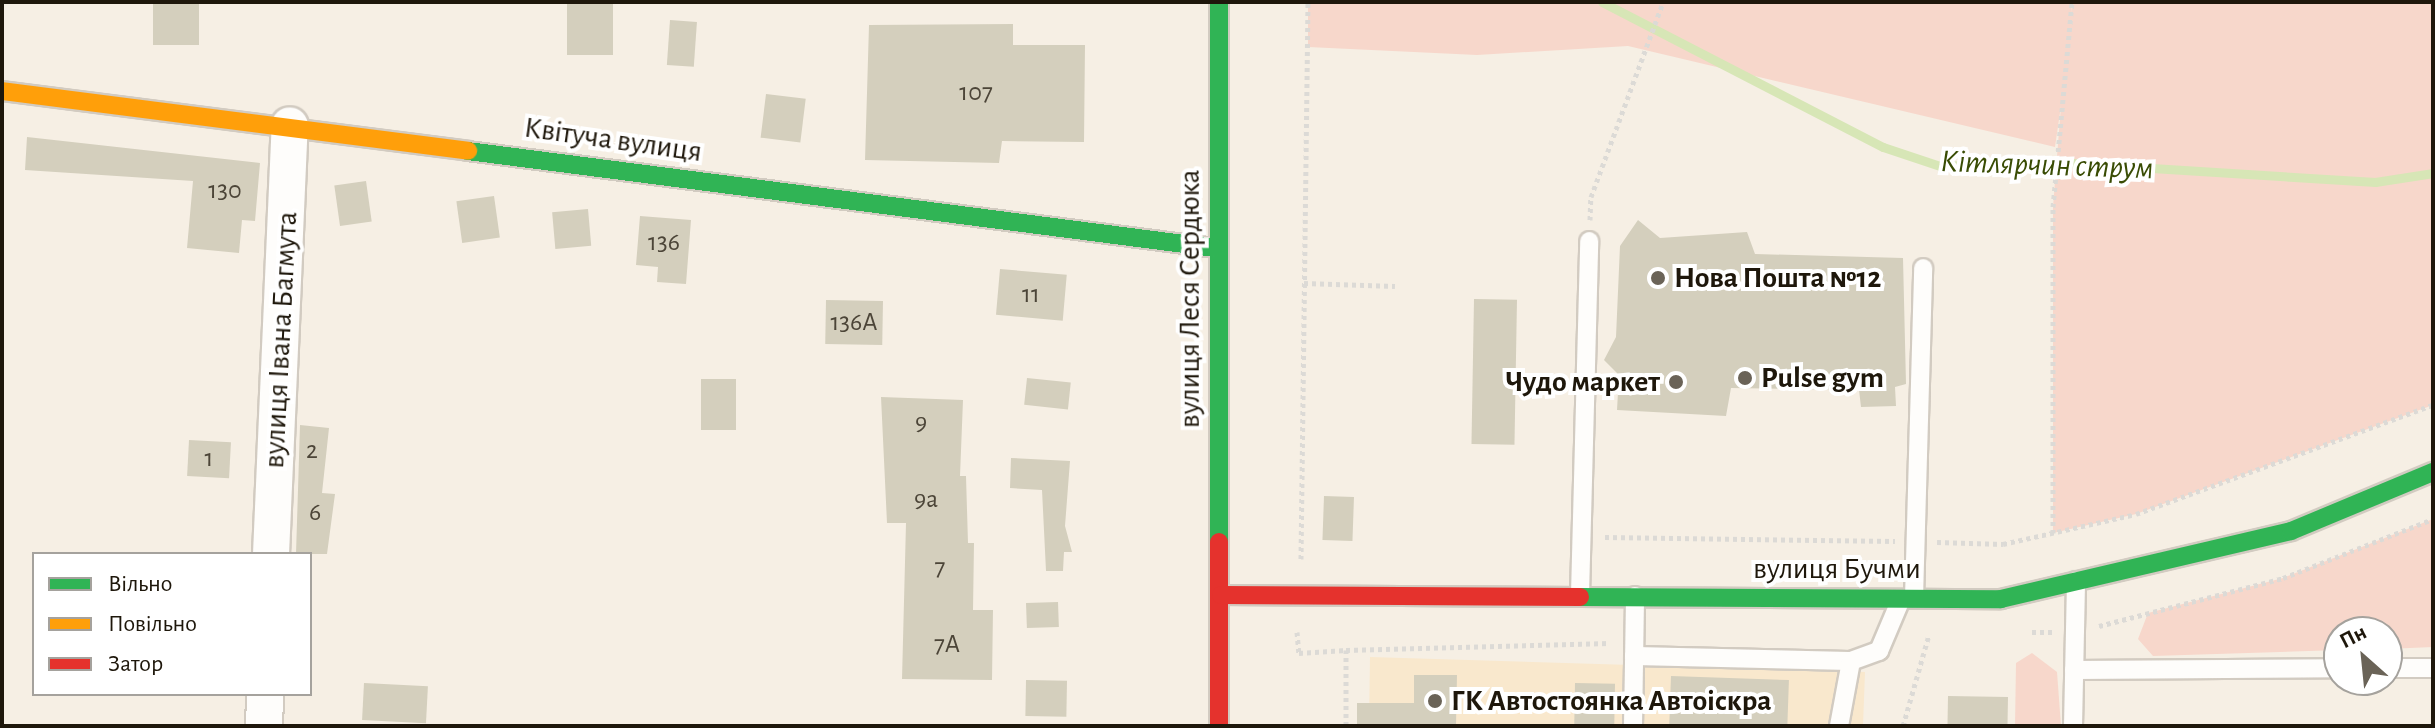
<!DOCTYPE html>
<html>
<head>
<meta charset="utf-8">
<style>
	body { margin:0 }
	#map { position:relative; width:2435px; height:728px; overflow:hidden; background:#f6efe4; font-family:"Alegreya Sans",sans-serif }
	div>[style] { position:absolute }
	.built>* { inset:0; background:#f9e8cd }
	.green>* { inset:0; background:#f7d7cb }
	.stream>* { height:9px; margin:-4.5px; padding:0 4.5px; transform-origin:4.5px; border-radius:4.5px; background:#d7e6b6 }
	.building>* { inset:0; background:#d4cfbd; transform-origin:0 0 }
	.path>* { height:5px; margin-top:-2.5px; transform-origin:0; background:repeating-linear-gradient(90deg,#dcdad6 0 4px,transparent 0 8px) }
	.roads { filter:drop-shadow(2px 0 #d2cbc1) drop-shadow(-2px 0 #d2cbc1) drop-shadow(0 2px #d2cbc1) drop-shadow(0 -2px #d2cbc1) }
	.lane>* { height:18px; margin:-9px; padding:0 9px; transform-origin:9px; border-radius:9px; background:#fefdfb }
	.street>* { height:36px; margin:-18px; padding:0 18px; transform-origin:18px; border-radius:18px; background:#fefdfb }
	.fast>* { height:18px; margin:-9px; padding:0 9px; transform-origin:9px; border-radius:9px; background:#30b455 }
	.slow>* { height:18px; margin:-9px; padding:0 9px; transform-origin:9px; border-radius:9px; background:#ff9f0a }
	.jam>* { height:18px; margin:-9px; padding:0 9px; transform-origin:9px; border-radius:9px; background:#e5322d }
	.dots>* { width:22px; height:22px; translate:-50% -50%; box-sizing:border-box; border:4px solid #fff; border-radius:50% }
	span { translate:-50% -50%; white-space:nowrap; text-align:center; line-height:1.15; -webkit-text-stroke:8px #fff; paint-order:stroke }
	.number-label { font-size:26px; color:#4c4538 }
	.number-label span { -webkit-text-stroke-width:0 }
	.street-label { font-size:30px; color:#1e170b }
	.poi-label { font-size:30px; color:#1e170b; font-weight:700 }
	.left { translate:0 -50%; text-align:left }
	.right { translate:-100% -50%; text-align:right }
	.water-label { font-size:32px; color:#394c04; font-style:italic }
	.frame { position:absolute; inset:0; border:4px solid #1e170b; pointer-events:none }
	.legend { position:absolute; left:32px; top:552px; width:280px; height:144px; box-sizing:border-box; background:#fff; border:2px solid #a5a29d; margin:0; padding:10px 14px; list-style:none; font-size:24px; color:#1e170b }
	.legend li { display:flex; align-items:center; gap:16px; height:40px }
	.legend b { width:40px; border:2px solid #a5a29d }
	.north { position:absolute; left:2323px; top:616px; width:80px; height:80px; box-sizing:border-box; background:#fff; border:2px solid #a5a29d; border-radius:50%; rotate:333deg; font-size:22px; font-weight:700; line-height:32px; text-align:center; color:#1e170b }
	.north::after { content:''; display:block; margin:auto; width:28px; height:36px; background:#6a6357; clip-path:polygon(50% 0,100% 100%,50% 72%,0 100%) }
</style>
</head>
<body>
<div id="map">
	<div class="built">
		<i style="clip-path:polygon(1370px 657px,1865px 672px,1863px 726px,1369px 726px)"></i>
	</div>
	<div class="green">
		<i style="clip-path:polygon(1308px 2px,2071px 2px,2071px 12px,2072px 2px,2433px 2px,2433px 405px,2136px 514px,2053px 533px,2053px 207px,2061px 106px,2055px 147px,1628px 46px,1477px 55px,1308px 47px)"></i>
		<i style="clip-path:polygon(2433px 519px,2433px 647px,2387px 649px,2387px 632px,2339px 632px,2339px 650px,2153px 656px,2138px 639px,2148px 613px,2283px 578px)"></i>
		<i style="clip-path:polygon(2032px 653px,2057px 672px,2061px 726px,2015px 726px,2016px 663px)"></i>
	</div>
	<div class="stream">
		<i style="left:1602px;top:2px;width:316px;rotate:27.3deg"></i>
		<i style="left:1883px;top:147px;width:60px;rotate:18.4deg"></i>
		<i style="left:1940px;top:166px;width:116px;rotate:-2deg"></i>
		<i style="left:2056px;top:162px;width:320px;rotate:3.6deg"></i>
		<i style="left:2375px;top:182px;width:59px;rotate:-8.8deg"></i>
	</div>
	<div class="building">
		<i style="left:153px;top:2px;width:46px;height:43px"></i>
		<i style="left:567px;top:2px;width:46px;height:53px"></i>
		<i style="left:670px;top:20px;width:27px;height:45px;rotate:4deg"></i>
		<i style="clip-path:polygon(1013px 24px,1013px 45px,1085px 45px,1084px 142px,1002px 141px,999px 163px,865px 160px,869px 25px)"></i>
		<i style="left:766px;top:94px;width:40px;height:44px;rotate:7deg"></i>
		<i style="clip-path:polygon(27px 137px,260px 163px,255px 221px,242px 220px,239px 253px,187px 248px,193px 181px,25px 170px)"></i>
		<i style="left:366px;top:181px;width:41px;height:32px;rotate:82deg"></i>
		<i style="left:494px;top:196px;width:42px;height:38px;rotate:82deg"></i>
		<i style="left:588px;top:209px;width:37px;height:36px;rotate:85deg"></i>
		<i style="clip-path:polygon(640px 216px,691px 220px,686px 284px,657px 282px,658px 267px,636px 265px)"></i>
		<i style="clip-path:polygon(1638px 220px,1660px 238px,1747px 232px,1755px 254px,1903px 258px,1906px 384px,1895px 387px,1896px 406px,1861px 407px,1859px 390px,1731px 388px,1726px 416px,1617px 410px,1619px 375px,1604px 360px,1616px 337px,1620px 246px)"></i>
		<i style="left:1000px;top:269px;width:67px;height:46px;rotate:5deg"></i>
		<i style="left:1474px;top:299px;width:43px;height:145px;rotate:1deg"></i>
		<i style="left:826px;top:300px;width:57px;height:44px;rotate:1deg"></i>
		<i style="left:1027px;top:378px;width:44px;height:27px;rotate:6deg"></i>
		<i style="left:701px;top:379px;width:35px;height:51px"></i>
		<i style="clip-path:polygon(881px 397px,963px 400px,960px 476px,966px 476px,968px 543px,974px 543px,973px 610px,993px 610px,992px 680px,902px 679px,906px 523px,887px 523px)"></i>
		<i style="clip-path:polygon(300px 425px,329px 428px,322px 493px,335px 494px,327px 554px,296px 554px)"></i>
		<i style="left:189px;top:440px;width:42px;height:36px;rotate:3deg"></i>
		<i style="clip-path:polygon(1011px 458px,1070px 461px,1065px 526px,1072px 552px,1064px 552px,1063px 571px,1046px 571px,1042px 490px,1010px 488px)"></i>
		<i style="left:1324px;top:496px;width:30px;height:44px;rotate:2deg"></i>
		<i style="left:1058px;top:602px;width:25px;height:32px;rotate:88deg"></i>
		<i style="clip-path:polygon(1414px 675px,1457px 675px,1456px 726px,1357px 726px,1357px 703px,1414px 703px)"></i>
		<i style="left:1671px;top:676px;width:118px;height:50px;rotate:2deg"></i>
		<i style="left:1026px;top:680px;width:41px;height:36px;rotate:1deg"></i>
		<i style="left:364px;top:683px;width:64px;height:37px;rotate:3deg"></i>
		<i style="left:1575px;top:683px;width:40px;height:43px;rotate:1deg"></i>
		<i style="left:1948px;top:696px;width:60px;height:30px;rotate:1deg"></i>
	</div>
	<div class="path">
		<i style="left:1590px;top:220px;width:23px;rotate:-88deg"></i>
		<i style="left:1591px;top:197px;width:208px;rotate:-69.7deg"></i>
		<i style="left:1304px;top:283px;width:91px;rotate:1.9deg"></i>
		<i style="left:2053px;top:533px;width:326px;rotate:-90deg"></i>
		<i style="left:2053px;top:207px;width:206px;rotate:-84.7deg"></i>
		<i style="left:1605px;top:537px;width:290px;rotate:0.8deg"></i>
		<i style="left:1937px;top:542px;width:66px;rotate:1.7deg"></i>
		<i style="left:2003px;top:544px;width:136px;rotate:-12.7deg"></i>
		<i style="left:2136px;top:514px;width:316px;rotate:-20.2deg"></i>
		<i style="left:1301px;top:559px;width:557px;rotate:-89.28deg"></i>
		<i style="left:2099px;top:626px;width:190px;rotate:-14.6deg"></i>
		<i style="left:2283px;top:578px;width:161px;rotate:-21.5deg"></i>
		<i style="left:1297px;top:632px;width:21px;rotate:85deg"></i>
		<i style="left:1299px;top:653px;width:47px;rotate:-3.7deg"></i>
		<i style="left:1346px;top:650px;width:76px;rotate:90deg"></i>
		<i style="left:2032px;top:632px;width:22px"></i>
		<i style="left:1346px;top:650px;width:264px;rotate:-1.5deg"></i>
		<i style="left:1903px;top:726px;width:95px;rotate:-74.1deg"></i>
	</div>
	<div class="roads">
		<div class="lane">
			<i style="left:1580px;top:595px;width:354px;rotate:-88.5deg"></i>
			<i style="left:1914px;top:598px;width:330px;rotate:-88.4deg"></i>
			<i style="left:1634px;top:656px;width:217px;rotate:1.3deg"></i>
			<i style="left:2387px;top:668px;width:46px"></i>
			<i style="left:2074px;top:670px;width:265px;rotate:-0.4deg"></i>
			<i style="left:1633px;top:726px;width:130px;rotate:-89.1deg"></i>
			<i style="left:1839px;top:726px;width:66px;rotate:-79.5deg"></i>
			<i style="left:1851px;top:661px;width:30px;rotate:-20deg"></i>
			<i style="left:1879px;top:651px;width:56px;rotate:-67.1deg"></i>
			<i style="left:2073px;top:726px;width:145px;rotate:-88.8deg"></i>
		</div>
		<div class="street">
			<i style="left:271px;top:554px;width:429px;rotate:-87.5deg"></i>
			<i style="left:264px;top:726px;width:32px;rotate:-88deg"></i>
		</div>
		<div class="fast">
			<i style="left:1219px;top:2px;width:540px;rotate:90deg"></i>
			<i style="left:468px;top:151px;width:753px;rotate:7.4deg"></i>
			<i style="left:1580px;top:597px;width:421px;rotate:0.3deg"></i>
			<i style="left:2001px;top:599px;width:298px;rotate:-13.2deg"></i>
			<i style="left:2291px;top:531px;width:154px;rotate:-22.6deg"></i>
		</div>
		<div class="slow">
			<i style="left:2px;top:91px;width:470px;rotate:7.3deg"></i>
		</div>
		<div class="jam">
			<i style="left:1219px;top:542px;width:184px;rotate:90deg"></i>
			<i style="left:1221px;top:595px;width:359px;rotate:0.3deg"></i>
		</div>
	</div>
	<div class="dots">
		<i style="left:1658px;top:278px;background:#6a6357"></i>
		<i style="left:1745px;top:378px;background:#6a6357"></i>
		<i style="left:1676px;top:382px;background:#6a6357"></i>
		<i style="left:1435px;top:701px;background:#6a6357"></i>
	</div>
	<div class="number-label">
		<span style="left:976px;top:93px">107</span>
		<span style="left:225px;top:191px">130</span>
		<span style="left:664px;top:243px">136</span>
		<span style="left:1031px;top:295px">11</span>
		<span style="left:854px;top:323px">136А</span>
		<span style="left:921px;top:423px">9</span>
		<span style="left:312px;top:451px">2</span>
		<span style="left:209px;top:459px">1</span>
		<span style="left:926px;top:500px">9а</span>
		<span style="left:315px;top:513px">6</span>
		<span style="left:940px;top:568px">7</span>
		<span style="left:947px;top:645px">7А</span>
	</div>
	<div class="street-label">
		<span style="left:613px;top:140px;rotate:8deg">Квітуча вулиця</span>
		<span style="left:1190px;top:299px;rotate:-90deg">вулиця Леся Сердюка</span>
		<span style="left:281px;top:340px;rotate:-87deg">вулиця Івана Багмута</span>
		<span style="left:1837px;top:569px">вулиця Бучми</span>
	</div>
	<div class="poi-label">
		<span class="left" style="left:1674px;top:278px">Нова Пошта №12</span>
		<span class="left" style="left:1761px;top:378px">Pulse gym</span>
		<span class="right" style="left:1660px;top:382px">Чудо маркет</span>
		<span class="left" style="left:1451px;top:701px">ГК Автостоянка Автоіскра</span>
	</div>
	<div class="water-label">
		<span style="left:2047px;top:165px;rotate:2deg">Кітлярчин струм</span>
	</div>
	<div class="frame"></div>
	<ul class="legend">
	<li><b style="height:10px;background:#30b455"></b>Вільно</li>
	<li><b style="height:10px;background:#ff9f0a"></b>Повільно</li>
	<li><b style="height:10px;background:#e5322d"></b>Затор</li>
	</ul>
	<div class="north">Пн</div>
</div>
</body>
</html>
